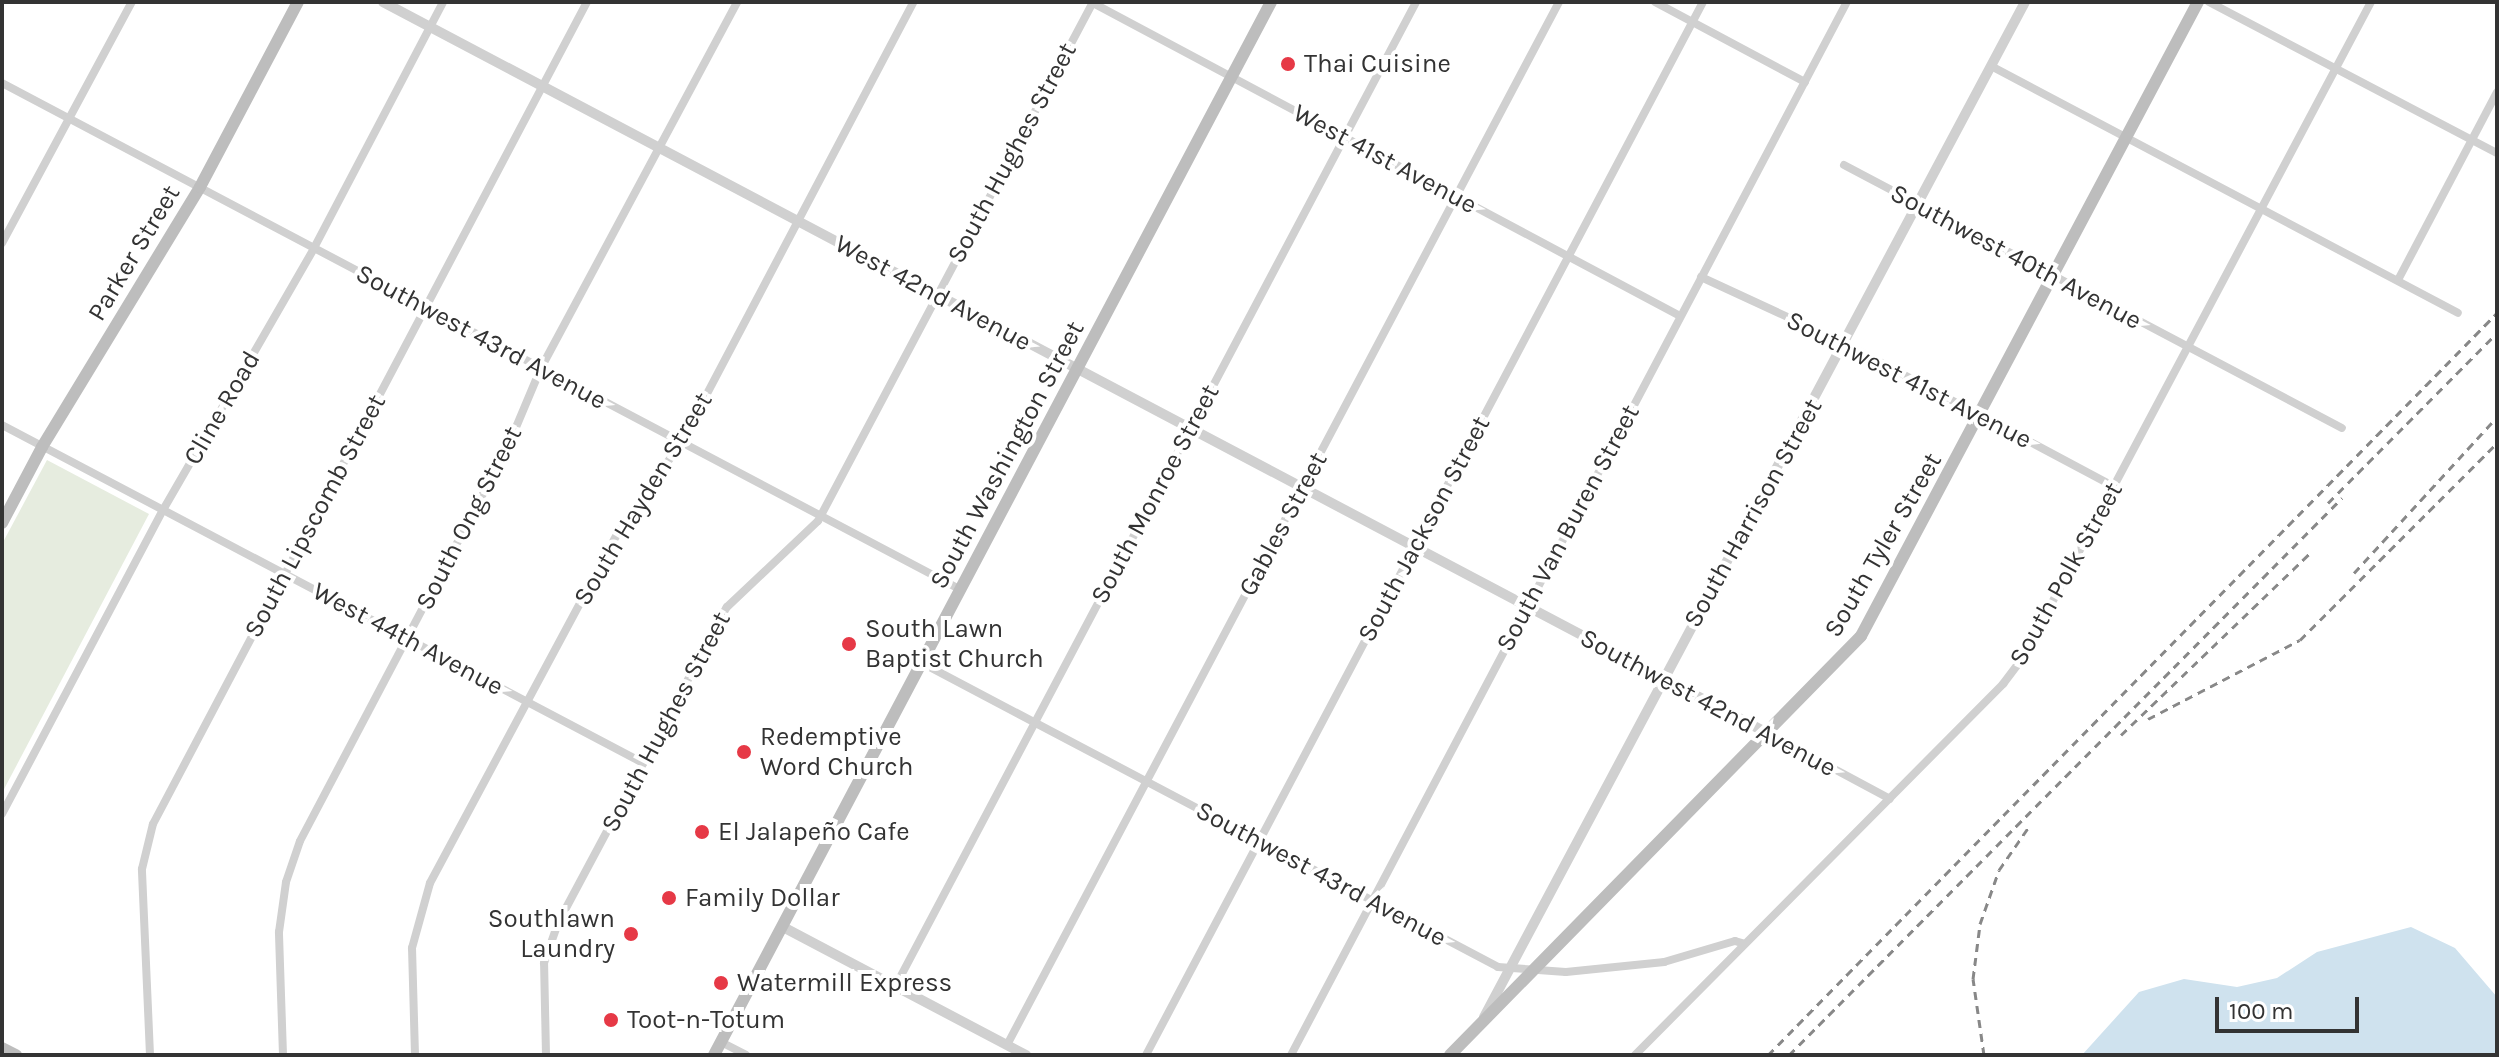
<!DOCTYPE html>
<html>
<head>
<meta charset="utf-8">
<style>
	body { margin:0 }
	#map { position:relative; width:2499px; height:1057px; overflow:hidden; background:#fff; font-family:Karla,sans-serif }
	div>[style] { position:absolute }
	.green>* { inset:0; background:#e6ecdf }
	.water>* { inset:0; background:#cfe2ee }
	.minor>* { height:8px; margin:-4px; padding:0 4px; transform-origin:4px; border-radius:4px; background:#d0d0d0 }
	.tertiary>* { height:10px; margin:-5px; padding:0 5px; transform-origin:5px; border-radius:5px; background:#d0d0d0 }
	.secondary>* { height:12px; margin:-6px; padding:0 6px; transform-origin:6px; border-radius:6px; background:#bdbdbd }
	.rail>* { height:3px; margin-top:-1.5px; transform-origin:0; background:repeating-linear-gradient(90deg,#888 0 8px,transparent 0 14px) }
	.dots>* { width:22px; height:22px; translate:-50% -50%; box-sizing:border-box; border:4px solid #fff; border-radius:50% }
	span { translate:-50% -50%; white-space:nowrap; text-align:center; line-height:1.15; -webkit-text-stroke:8px #fff; paint-order:stroke }
	.poi-label { font-size:26px; color:#333 }
	.left { translate:0 -50%; text-align:left }
	.right { translate:-100% -50%; text-align:right }
	.street-label { font-size:26px; color:#333 }
	.frame { position:absolute; inset:0; border:4px solid #333; pointer-events:none }
	.scale { position:absolute; left:2215px; top:997px; width:144px; height:36px; box-sizing:border-box; border:4px solid #333; border-top:0; padding-left:10px; font-size:24px; line-height:28px; white-space:nowrap; color:#333; -webkit-text-stroke:6px #fff; paint-order:stroke }
</style>
</head>
<body>
<div id="map">
	<div class="green">
		<i style="clip-path:polygon(47px 460px,149px 514px,2px 793px,2px 544px)"></i>
	</div>
	<div class="water">
		<i style="clip-path:polygon(2411px 927px,2455px 948px,2497px 997px,2497px 1055px,2082px 1055px,2139px 992px,2184px 979px,2237px 987px,2277px 978px,2317px 952px)"></i>
	</div>
	<div class="minor">
		<i style="left:1091px;top:2px;width:667px;rotate:28.06deg"></i>
		<i style="left:1655px;top:2px;width:170px;rotate:28.1deg"></i>
		<i style="left:2209px;top:2px;width:325px;rotate:27.7deg"></i>
		<i style="left:1991px;top:66px;width:528px;rotate:27.87deg"></i>
		<i style="left:2px;top:83px;width:1085px;rotate:27.86deg"></i>
		<i style="left:1844px;top:165px;width:563px;rotate:27.84deg"></i>
		<i style="left:2px;top:243px;width:274px;rotate:-61.7deg"></i>
		<i style="left:1701px;top:277px;width:160px;rotate:24.8deg"></i>
		<i style="left:1846px;top:344px;width:305px;rotate:28deg"></i>
		<i style="left:2398px;top:280px;width:212px;rotate:-62.2deg"></i>
		<i style="left:2px;top:425px;width:725px;rotate:27.8deg"></i>
		<i style="left:922px;top:663px;width:651px;rotate:27.82deg"></i>
		<i style="left:1498px;top:967px;width:68px;rotate:4.2deg"></i>
		<i style="left:1566px;top:972px;width:99px;rotate:-5.8deg"></i>
		<i style="left:1664px;top:962px;width:74px;rotate:-16.5deg"></i>
		<i style="left:1735px;top:941px;width:10px;rotate:17deg"></i>
		<i style="left:1769px;top:734px;width:137px;rotate:28.2deg"></i>
		<i style="left:2px;top:814px;width:344px;rotate:-62.1deg"></i>
		<i style="left:163px;top:510px;width:302px;rotate:-60deg"></i>
		<i style="left:314px;top:248px;width:278px;rotate:-62.3deg"></i>
		<i style="left:895px;top:987px;width:1114px;rotate:-62.12deg"></i>
		<i style="left:721px;top:1042px;width:28px;rotate:27deg"></i>
		<i style="left:1007px;top:1045px;width:1180px;rotate:-62.11deg"></i>
		<i style="left:150px;top:1055px;width:186px;rotate:-92.5deg"></i>
		<i style="left:142px;top:869px;width:46px;rotate:-76.3deg"></i>
		<i style="left:153px;top:824px;width:930px;rotate:-62.17deg"></i>
		<i style="left:283px;top:1055px;width:123px;rotate:-91.9deg"></i>
		<i style="left:279px;top:932px;width:50px;rotate:-82deg"></i>
		<i style="left:286px;top:882px;width:43px;rotate:-71.1deg"></i>
		<i style="left:300px;top:841px;width:449px;rotate:-62.2deg"></i>
		<i style="left:509px;top:444px;width:82px;rotate:-67.2deg"></i>
		<i style="left:541px;top:368px;width:415px;rotate:-61.8deg"></i>
		<i style="left:415px;top:1055px;width:107px;rotate:-91.6deg"></i>
		<i style="left:412px;top:948px;width:67px;rotate:-74.5deg"></i>
		<i style="left:430px;top:883px;width:398px;rotate:-61.8deg"></i>
		<i style="left:618px;top:532px;width:109px;rotate:-54.7deg"></i>
		<i style="left:681px;top:443px;width:499px;rotate:-62.2deg"></i>
		<i style="left:546px;top:1055px;width:92px;rotate:-91.2deg"></i>
		<i style="left:544px;top:963px;width:42px;rotate:-70.7deg"></i>
		<i style="left:558px;top:923px;width:358px;rotate:-61.9deg"></i>
		<i style="left:727px;top:607px;width:125px;rotate:-43.4deg"></i>
		<i style="left:818px;top:521px;width:587px;rotate:-62.08deg"></i>
		<i style="left:1146px;top:1055px;width:1191px;rotate:-62.12deg"></i>
		<i style="left:1291px;top:1055px;width:1191px;rotate:-62.17deg"></i>
		<i style="left:1635px;top:1055px;width:523px;rotate:-45.23deg"></i>
		<i style="left:2003px;top:684px;width:31px;rotate:-53deg"></i>
		<i style="left:2022px;top:659px;width:744px;rotate:-62.02deg"></i>
	</div>
	<div class="tertiary">
		<i style="left:383px;top:2px;width:1567px;rotate:27.84deg"></i>
		<i style="left:783px;top:927px;width:275px;rotate:27.8deg"></i>
		<i style="left:1484px;top:1017px;width:1150px;rotate:-61.94deg"></i>
	</div>
	<div class="secondary">
		<i style="left:2px;top:523px;width:86px;rotate:-62.2deg"></i>
		<i style="left:42px;top:447px;width:304px;rotate:-58.7deg"></i>
		<i style="left:200px;top:187px;width:209px;rotate:-62.1deg"></i>
		<i style="left:2px;top:1048px;width:16px;rotate:27deg"></i>
		<i style="left:714px;top:1055px;width:1191px;rotate:-62.12deg"></i>
		<i style="left:1450px;top:1055px;width:587px;rotate:-45.55deg"></i>
		<i style="left:1861px;top:636px;width:718px;rotate:-62.01deg"></i>
	</div>
	<div class="rail">
		<i style="left:2328px;top:503px;width:240px;rotate:-45.2deg"></i>
		<i style="left:2354px;top:573px;width:212px;rotate:-47.5deg"></i>
		<i style="left:2148px;top:719px;width:171px;rotate:-27.5deg"></i>
		<i style="left:2300px;top:640px;width:279px;rotate:-45deg"></i>
		<i style="left:2121px;top:735px;width:264px;rotate:-43.9deg"></i>
		<i style="left:1768px;top:1055px;width:1040px;rotate:-45.51deg"></i>
		<i style="left:1789px;top:1055px;width:785px;rotate:-45.21deg"></i>
		<i style="left:1984px;top:1055px;width:77px;rotate:-98.2deg"></i>
		<i style="left:1973px;top:979px;width:55px;rotate:-82.7deg"></i>
		<i style="left:1980px;top:924px;width:57px;rotate:-70.6deg"></i>
		<i style="left:1999px;top:870px;width:55px;rotate:-55.4deg"></i>
	</div>
	<div class="dots">
		<i style="left:1288px;top:64px;background:#e63946"></i>
		<i style="left:849px;top:644px;background:#e63946"></i>
		<i style="left:744px;top:752px;background:#e63946"></i>
		<i style="left:702px;top:832px;background:#e63946"></i>
		<i style="left:669px;top:898px;background:#e63946"></i>
		<i style="left:631px;top:934px;background:#e63946"></i>
		<i style="left:721px;top:983px;background:#e63946"></i>
		<i style="left:611px;top:1020px;background:#e63946"></i>
	</div>
	<div class="poi-label">
		<span class="left" style="left:1304px;top:64px">Thai Cuisine</span>
		<span class="left" style="left:865px;top:644px">South Lawn<br>Baptist Church</span>
		<span class="left" style="left:760px;top:752px">Redemptive<br>Word Church</span>
		<span class="left" style="left:718px;top:832px">El Jalapeño Cafe</span>
		<span class="left" style="left:685px;top:898px">Family Dollar</span>
		<span class="right" style="left:615px;top:934px">Southlawn<br>Laundry</span>
		<span class="left" style="left:737px;top:983px">Watermill Express</span>
		<span class="left" style="left:627px;top:1020px">Toot-n-Totum</span>
	</div>
	<div class="street-label">
		<span style="left:1012px;top:153px;rotate:-62deg">South Hughes Street</span>
		<span style="left:1385px;top:159px;rotate:28deg">West 41st Avenue</span>
		<span style="left:134px;top:253px;rotate:-59deg">Parker Street</span>
		<span style="left:2016px;top:257px;rotate:28deg">Southwest 40th Avenue</span>
		<span style="left:933px;top:293px;rotate:28deg">West 42nd Avenue</span>
		<span style="left:481px;top:337px;rotate:28deg">Southwest 43rd Avenue</span>
		<span style="left:1909px;top:380px;rotate:27deg">Southwest 41st Avenue</span>
		<span style="left:222px;top:408px;rotate:-60deg">Cline Road</span>
		<span style="left:1007px;top:455px;rotate:-62deg">South Washington Street</span>
		<span style="left:1155px;top:494px;rotate:-62deg">South Monroe Street</span>
		<span style="left:643px;top:499px;rotate:-59deg">South Hayden Street</span>
		<span style="left:1753px;top:513px;rotate:-61deg">South Harrison Street</span>
		<span style="left:315px;top:516px;rotate:-62deg">South Lipscomb Street</span>
		<span style="left:469px;top:518px;rotate:-63deg">South Ong Street</span>
		<span style="left:1283px;top:524px;rotate:-62deg">Gables Street</span>
		<span style="left:1568px;top:528px;rotate:-62deg">South Van Buren Street</span>
		<span style="left:1424px;top:529px;rotate:-62deg">South Jackson Street</span>
		<span style="left:1883px;top:545px;rotate:-60deg">South Tyler Street</span>
		<span style="left:2066px;top:574px;rotate:-61deg">South Polk Street</span>
		<span style="left:408px;top:639px;rotate:28deg">West 44th Avenue</span>
		<span style="left:1708px;top:703px;rotate:28deg">Southwest 42nd Avenue</span>
		<span style="left:666px;top:722px;rotate:-62deg">South Hughes Street</span>
		<span style="left:1321px;top:874px;rotate:28deg">Southwest 43rd Avenue</span>
	</div>
	<div class="frame"></div>
	<div class="scale">100 m</div>
</div>
</body>
</html>
